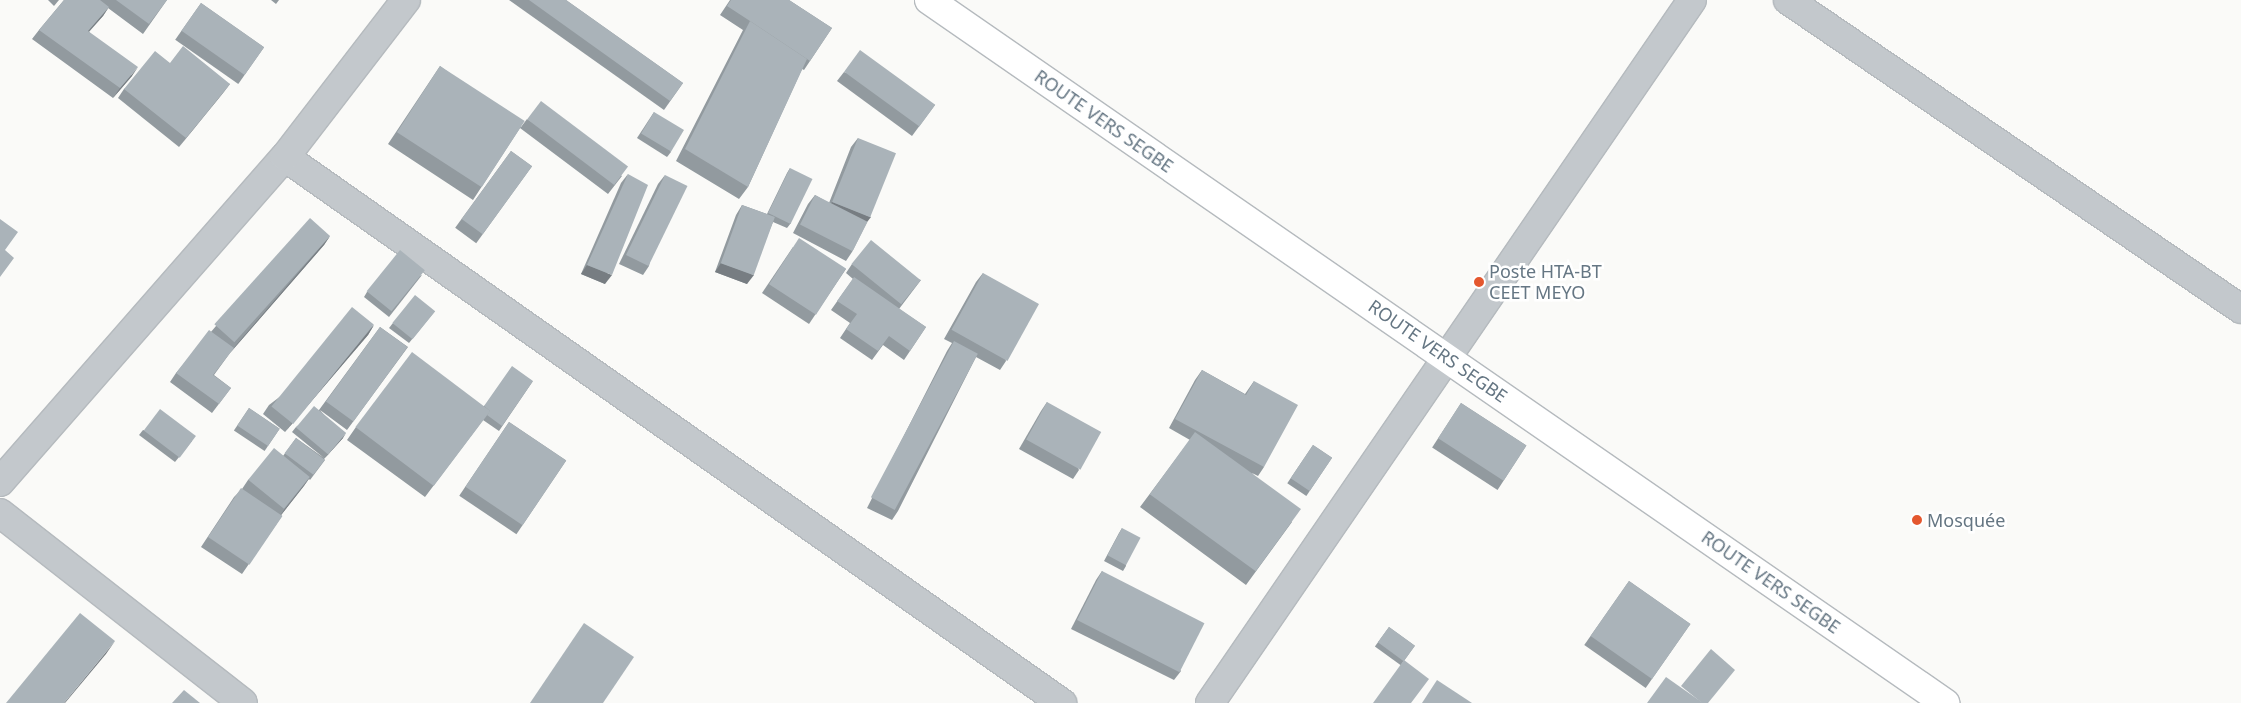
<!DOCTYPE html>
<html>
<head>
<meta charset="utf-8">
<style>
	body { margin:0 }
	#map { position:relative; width:2241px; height:703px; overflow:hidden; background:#fafaf8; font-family:"Noto Sans",sans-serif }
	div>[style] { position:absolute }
	.roads { filter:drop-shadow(1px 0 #b5babe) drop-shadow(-1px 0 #b5babe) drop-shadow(0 1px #b5babe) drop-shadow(0 -1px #b5babe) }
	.minor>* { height:28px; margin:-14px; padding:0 14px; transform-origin:14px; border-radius:14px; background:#c3c8cc }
	.major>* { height:28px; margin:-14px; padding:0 14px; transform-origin:14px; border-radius:14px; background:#fff }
	.wall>* { inset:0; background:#929a9f; transform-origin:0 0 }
	.shaded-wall>* { inset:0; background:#777d82 }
	.building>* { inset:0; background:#aab3b9; transform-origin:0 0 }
	.dots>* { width:14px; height:14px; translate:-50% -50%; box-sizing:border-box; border:2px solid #fff; border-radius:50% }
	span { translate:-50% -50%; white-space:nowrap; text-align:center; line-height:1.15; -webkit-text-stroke:5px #fff; paint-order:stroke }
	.street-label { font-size:18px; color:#657683 }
	.poi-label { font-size:18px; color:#657683 }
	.left { translate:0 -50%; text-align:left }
</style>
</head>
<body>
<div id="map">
	<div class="roads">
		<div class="minor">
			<i style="left:1788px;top:0;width:548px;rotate:34.3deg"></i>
			<i style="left:285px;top:157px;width:950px;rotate:35.1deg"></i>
			<i style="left:0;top:482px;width:432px;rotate:-48.8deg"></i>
			<i style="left:285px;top:157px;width:198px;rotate:-52.4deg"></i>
			<i style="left:0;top:513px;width:308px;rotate:38deg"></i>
			<i style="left:1210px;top:703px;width:852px;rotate:-55.56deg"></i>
		</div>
		<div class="major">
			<i style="left:929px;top:0;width:1236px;rotate:34.68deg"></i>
		</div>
	</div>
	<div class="wall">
		<i style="clip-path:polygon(48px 0,59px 0,54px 6px)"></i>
		<i style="clip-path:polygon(64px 0,167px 0,143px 34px,108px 8px,103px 16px,89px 32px,132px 76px,113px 98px,32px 39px,39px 30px)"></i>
		<i style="clip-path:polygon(271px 0,279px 0,276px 4px)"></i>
		<i style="clip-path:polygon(509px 0,566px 0,683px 83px,664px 110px)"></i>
		<i style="clip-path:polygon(730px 0,789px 0,832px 28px,804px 70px,802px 69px,748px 187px,739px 199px,676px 161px,743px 30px,720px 15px)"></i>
		<i style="left:201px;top:3px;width:77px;height:45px;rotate:35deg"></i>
		<i style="clip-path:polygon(170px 63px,230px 84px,223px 93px,179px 147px,118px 98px,124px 89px)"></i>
		<i style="clip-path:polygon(440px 66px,521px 127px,527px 119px,622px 176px,608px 194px,520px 128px,473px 200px,388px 144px)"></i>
		<i style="clip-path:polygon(844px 72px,935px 105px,912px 136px,837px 81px)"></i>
		<i style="clip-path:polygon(654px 112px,671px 152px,667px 157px,637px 138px)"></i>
		<i style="clip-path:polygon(858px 138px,867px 222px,852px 252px,846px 261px,793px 233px,808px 204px,815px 195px,829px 203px,851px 147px)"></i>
		<i style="left:511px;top:151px;width:26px;height:95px;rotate:36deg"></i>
		<i style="clip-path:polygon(790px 168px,791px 223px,787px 228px,773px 222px,747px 284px,715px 272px,736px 215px,742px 205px,767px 214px,787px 173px)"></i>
		<i style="clip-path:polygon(628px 174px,605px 284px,581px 274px,621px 183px)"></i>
		<i style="clip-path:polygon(665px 175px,649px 266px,643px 275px,619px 264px,658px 184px)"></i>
		<i style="clip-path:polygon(330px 236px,324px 245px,230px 353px,214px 375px,231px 388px,212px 413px,170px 382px,176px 373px,216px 326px)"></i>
		<i style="clip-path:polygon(793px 247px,846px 269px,809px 324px,762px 293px)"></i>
		<i style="clip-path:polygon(852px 264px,921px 280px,899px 309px,926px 327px,904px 360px,883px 345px,872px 360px,840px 338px,850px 323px,831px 310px,853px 279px,846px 273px)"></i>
		<i style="clip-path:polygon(983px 273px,1006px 361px,1000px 370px,976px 357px,898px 511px,892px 520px,867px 508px,947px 351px,952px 343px,944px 339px,976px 282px)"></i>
		<i style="clip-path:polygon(422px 275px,389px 317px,364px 297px,367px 292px)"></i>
		<i style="clip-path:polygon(435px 311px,409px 343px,389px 328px,393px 323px)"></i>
		<i style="clip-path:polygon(374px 325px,368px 335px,285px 432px,263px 414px,269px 405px)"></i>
		<i style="clip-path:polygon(380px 327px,408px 347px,347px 430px,320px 410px,343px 438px,324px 459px,325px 460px,310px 480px,309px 479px,281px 515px,282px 516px,242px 574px,201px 547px,234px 497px,242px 489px,248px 480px,283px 456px,296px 438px,324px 458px,292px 432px,296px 427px,319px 410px)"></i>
		<i style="clip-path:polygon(1202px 370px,1245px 394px,1254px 381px,1264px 467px,1258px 476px,1252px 473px,1292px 522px,1246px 585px,1140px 507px,1190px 440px,1169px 428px,1195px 380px)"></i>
		<i style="clip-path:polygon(533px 381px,499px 431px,483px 420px,425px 497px,347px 440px,356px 427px,484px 406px)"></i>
		<i style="clip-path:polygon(1047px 402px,1079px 470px,1073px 479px,1019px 449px,1041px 411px)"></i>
		<i style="left:1461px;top:403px;width:78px;height:53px;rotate:33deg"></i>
		<i style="left:249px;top:408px;width:37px;height:27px;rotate:34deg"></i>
		<i style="left:509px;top:422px;width:69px;height:89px;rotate:34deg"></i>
		<i style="clip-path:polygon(143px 430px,192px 441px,175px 462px,139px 435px)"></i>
		<i style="left:1313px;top:445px;width:23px;height:46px;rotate:34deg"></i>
		<i style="clip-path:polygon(1122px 528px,1126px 566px,1123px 571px,1104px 561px,1119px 533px)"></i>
		<i style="clip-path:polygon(1102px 571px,1181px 671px,1174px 680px,1071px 629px,1096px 580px)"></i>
		<i style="left:1629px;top:581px;width:75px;height:78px;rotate:35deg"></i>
		<i style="left:1389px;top:627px;width:32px;height:24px;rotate:36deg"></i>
	</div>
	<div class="shaded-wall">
		<i style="clip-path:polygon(109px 7px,103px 16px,81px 40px,88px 31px)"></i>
		<i style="clip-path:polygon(138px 67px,132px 76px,113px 98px,120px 88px)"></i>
		<i style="clip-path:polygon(230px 84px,223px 93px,179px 147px,186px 138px)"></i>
		<i style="clip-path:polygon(832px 202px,871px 217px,864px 226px,826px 211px)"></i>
		<i style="clip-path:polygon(330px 236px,324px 245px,230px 353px,237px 344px)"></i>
		<i style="clip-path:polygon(721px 263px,754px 275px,747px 284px,715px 272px)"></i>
		<i style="clip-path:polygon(587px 265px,612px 275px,605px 284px,581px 274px)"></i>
		<i style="clip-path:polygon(374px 325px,368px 335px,285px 432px,292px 423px)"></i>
		<i style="clip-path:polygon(346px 433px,343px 438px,324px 459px,328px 454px)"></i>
		<i style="clip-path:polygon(310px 477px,304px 486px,278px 519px,284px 510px)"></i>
		<i style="clip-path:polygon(115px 641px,106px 654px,65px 703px,64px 703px)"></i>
	</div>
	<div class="building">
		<i style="clip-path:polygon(64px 0,100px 0,109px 7px,88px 31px,138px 67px,120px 88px,39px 30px)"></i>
		<i style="clip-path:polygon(116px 0,167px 0,149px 24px)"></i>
		<i style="clip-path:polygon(529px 0,566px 0,683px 83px,670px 101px)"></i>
		<i style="clip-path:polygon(731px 0,789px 0,832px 28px,810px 61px,750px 21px,727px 6px)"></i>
		<i style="left:201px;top:3px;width:77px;height:34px;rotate:35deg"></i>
		<i style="clip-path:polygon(750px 21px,807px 59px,748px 187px,685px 149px)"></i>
		<i style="clip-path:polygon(183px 46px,230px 84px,186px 138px,124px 89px,155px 51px,170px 63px)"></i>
		<i style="left:860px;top:50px;width:93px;height:27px;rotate:36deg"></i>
		<i style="left:440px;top:66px;width:101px;height:79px;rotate:33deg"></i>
		<i style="left:541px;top:101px;width:109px;height:23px;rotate:37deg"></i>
		<i style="left:654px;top:112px;width:35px;height:25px;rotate:31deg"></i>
		<i style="left:858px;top:138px;width:41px;height:69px;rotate:22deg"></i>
		<i style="left:511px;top:151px;width:26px;height:84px;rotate:36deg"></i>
		<i style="left:790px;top:168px;width:25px;height:50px;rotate:26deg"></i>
		<i style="clip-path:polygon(628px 174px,648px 185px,612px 275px,587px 265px)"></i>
		<i style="left:665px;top:175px;width:25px;height:89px;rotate:26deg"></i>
		<i style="left:815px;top:195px;width:59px;height:33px;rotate:27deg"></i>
		<i style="left:742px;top:205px;width:35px;height:62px;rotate:20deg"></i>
		<i style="left:310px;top:218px;width:27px;height:143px;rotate:42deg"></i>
		<i style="clip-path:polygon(0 219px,18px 232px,5px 250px,14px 258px,0 277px)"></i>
		<i style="left:799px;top:238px;width:56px;height:55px;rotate:33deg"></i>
		<i style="left:871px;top:240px;width:64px;height:31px;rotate:39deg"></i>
		<i style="left:400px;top:250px;width:32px;height:53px;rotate:39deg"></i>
		<i style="left:983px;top:273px;width:64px;height:65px;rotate:29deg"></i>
		<i style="clip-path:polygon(854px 277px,926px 327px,910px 351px,889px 336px,878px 351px,846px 329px,857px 314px,837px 301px)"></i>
		<i style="left:415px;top:295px;width:26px;height:36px;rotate:39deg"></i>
		<i style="left:352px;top:307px;width:28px;height:128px;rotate:39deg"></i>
		<i style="left:380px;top:327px;width:34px;height:92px;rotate:36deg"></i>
		<i style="clip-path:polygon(209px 330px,234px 348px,213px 375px,231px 388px,219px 404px,176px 373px)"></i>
		<i style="left:954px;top:341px;width:27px;height:177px;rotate:28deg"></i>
		<i style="left:412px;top:352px;width:98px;height:94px;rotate:37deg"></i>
		<i style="clip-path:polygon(512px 366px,533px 381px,502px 426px,487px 415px,490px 411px,484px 406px)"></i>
		<i style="clip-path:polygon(1202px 370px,1246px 395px,1254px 381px,1298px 405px,1264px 467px,1175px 419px)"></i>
		<i style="left:1047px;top:402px;width:62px;height:43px;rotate:29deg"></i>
		<i style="left:1461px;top:403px;width:78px;height:42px;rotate:33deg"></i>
		<i style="left:314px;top:406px;width:42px;height:28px;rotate:40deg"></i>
		<i style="left:249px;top:408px;width:37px;height:21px;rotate:34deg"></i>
		<i style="left:160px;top:409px;width:45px;height:27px;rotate:37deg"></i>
		<i style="left:509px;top:422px;width:69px;height:78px;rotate:34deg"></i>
		<i style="left:1195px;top:432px;width:131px;height:77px;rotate:36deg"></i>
		<i style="left:296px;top:438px;width:36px;height:19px;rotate:37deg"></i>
		<i style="left:1313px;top:445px;width:23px;height:40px;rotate:34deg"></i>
		<i style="left:274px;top:448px;width:46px;height:41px;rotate:39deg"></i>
		<i style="left:241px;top:488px;width:50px;height:59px;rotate:34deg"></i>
		<i style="left:1122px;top:528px;width:21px;height:31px;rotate:28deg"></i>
		<i style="left:1102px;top:571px;width:115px;height:55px;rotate:27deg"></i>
		<i style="left:1629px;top:581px;width:75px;height:67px;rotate:35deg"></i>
		<i style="clip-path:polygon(80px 613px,115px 641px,64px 703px,6px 703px)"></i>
		<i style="clip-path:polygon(584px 623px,634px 657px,603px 703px,530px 703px)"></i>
		<i style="left:1389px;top:627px;width:32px;height:19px;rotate:36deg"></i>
		<i style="clip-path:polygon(1711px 649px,1735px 670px,1708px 703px,1702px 703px,1681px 686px)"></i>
		<i style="clip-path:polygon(1404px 660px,1429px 679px,1411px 703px,1373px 703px)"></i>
		<i style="clip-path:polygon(1666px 677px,1703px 703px,1647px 703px)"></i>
		<i style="clip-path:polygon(1437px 680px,1472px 703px,1422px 703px)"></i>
		<i style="clip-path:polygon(184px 690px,200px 703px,172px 703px)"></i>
	</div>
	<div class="dots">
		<i style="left:1479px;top:282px;background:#e4572e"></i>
		<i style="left:1917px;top:520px;background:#e4572e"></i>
	</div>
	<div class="street-label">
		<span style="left:1104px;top:121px;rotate:35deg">ROUTE VERS SEGBE</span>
		<span style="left:1438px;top:351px;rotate:35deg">ROUTE VERS SEGBE</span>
		<span style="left:1771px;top:582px;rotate:35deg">ROUTE VERS SEGBE</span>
	</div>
	<div class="poi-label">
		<span class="left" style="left:1489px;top:282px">Poste HTA-BT<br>CEET MEYO</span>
		<span class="left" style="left:1927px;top:520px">Mosquée</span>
	</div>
</div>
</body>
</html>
